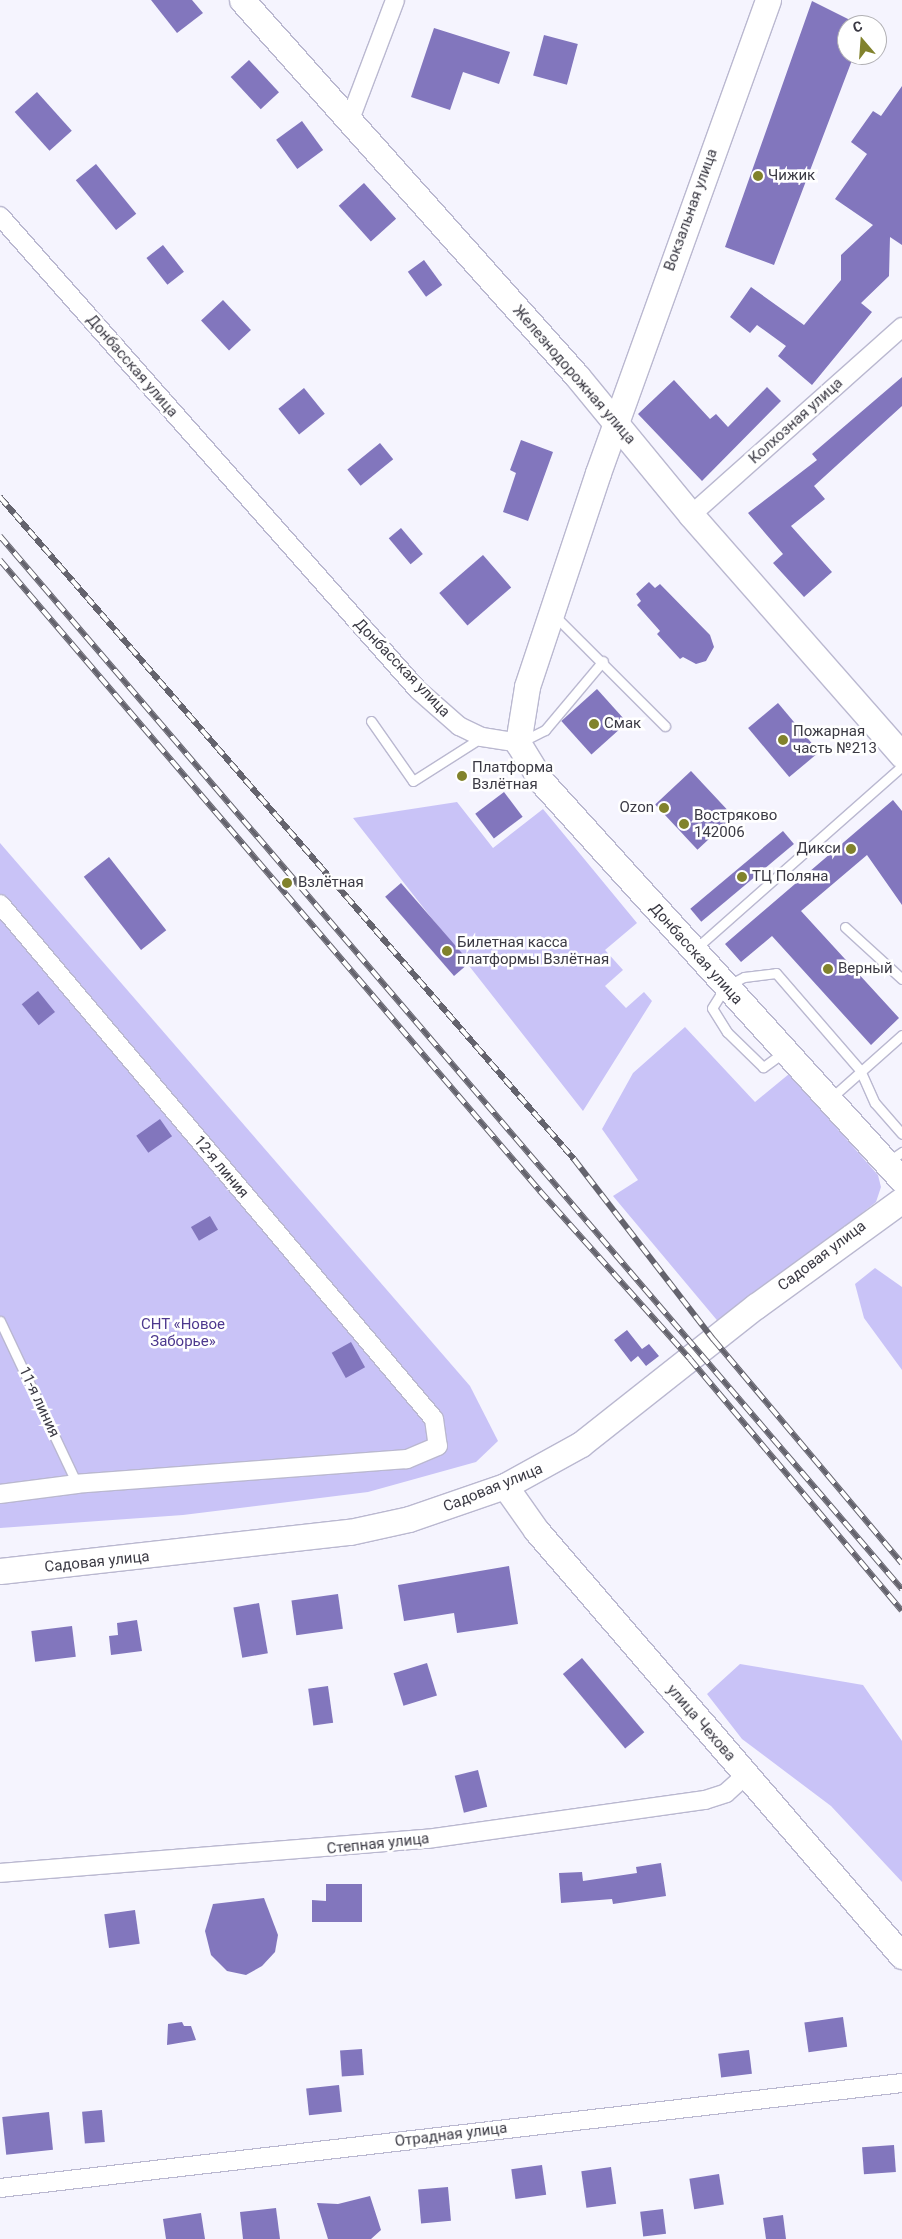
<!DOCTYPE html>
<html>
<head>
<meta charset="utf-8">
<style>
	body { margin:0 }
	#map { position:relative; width:902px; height:2239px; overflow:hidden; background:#f5f4fe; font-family:Roboto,sans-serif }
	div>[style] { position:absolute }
	.green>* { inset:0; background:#c9c3f7 }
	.building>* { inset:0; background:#8276bd; transform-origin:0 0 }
	.roads { filter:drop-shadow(1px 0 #bab8d0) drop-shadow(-1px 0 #bab8d0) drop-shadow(0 1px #bab8d0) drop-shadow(0 -1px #bab8d0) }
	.lane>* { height:9px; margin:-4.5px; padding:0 4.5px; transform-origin:4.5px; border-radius:4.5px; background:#fff }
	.street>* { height:18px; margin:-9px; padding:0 9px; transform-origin:9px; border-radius:9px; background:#fff }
	.secondary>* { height:25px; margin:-12.5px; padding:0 12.5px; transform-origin:12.5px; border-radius:12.5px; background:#fff }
	.rail>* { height:5.5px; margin-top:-2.75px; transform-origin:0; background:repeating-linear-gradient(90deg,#fff 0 11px,#64636d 0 22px); box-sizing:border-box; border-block:1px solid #64636d }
	.dots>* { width:14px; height:14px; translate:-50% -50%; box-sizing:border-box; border:2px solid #fff; border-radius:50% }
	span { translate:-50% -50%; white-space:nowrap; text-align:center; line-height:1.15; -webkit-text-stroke:5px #fff; paint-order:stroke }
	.poi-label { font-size:15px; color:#3b3a44 }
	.left { translate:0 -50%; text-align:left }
	.right { translate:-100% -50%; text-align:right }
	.street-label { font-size:15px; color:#3b3a44 }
	.park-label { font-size:15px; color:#4d388e }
	.north { position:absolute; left:837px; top:15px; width:50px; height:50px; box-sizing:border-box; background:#fff; border:1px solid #b1b0b4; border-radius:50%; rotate:342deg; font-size:14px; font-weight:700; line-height:20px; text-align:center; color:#3b3a44 }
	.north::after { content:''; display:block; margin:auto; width:18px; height:22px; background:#81822c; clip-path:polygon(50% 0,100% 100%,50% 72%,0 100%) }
</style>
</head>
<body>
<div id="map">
	<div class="green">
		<i style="clip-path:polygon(457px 802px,493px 848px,543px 809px,637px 923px,605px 950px,623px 970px,605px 986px,626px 1008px,644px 992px,652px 1001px,583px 1111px,353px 818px)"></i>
		<i style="clip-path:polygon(0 843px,470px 1386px,498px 1441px,476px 1462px,368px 1492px,183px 1515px,0 1528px)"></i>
		<i style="clip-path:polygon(685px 1027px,755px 1102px,789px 1074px,878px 1175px,881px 1187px,876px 1202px,721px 1325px,613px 1196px,638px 1180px,602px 1129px,633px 1073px)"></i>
		<i style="clip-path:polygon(875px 1268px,902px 1287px,902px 1370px,864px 1318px,855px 1284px)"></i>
		<i style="clip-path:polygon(740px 1664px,863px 1685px,902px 1741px,902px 1882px,831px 1806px,742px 1739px,707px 1694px)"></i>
	</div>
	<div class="building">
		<i style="clip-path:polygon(151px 0,192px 0,203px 13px,177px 33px)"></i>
		<i style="clip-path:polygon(812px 1px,860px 25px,847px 25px,847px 55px,854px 55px,774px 265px,725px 247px)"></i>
		<i style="clip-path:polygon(434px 28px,510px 52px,499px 84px,463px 72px,450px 110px,411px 97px)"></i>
		<i style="left:544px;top:35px;width:35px;height:42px;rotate:15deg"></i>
		<i style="left:249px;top:60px;width:44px;height:25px;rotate:47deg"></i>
		<i style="clip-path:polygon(902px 86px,902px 245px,890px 237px,889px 276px,861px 303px,872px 312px,812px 385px,778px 356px,786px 346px,757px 325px,750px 333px,730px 317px,751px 287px,804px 325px,841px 280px,841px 255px,873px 225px,835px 199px,867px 154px,851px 142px,873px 111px,881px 116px)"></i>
		<i style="left:37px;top:92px;width:52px;height:30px;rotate:48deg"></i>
		<i style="left:302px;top:121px;width:36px;height:32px;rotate:54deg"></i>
		<i style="left:96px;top:164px;width:64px;height:26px;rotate:51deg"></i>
		<i style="left:364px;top:183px;width:48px;height:34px;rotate:48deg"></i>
		<i style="left:163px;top:245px;width:34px;height:21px;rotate:52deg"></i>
		<i style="left:424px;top:260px;width:31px;height:20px;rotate:54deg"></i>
		<i style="left:223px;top:300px;width:41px;height:30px;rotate:47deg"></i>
		<i style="clip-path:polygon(902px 377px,902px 406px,814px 486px,825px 499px,791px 526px,832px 572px,804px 597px,773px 563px,783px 554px,748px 513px,817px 460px,812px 454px)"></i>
		<i style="clip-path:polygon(674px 380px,710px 419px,716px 414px,728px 427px,767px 387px,781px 401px,702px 481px,638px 414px)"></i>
		<i style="left:304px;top:388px;width:33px;height:33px;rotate:51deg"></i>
		<i style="clip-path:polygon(521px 440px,553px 452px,528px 521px,503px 512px,516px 473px,510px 470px)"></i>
		<i style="left:380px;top:443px;width:21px;height:42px;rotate:51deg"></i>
		<i style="left:401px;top:528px;width:34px;height:16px;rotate:50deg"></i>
		<i style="left:483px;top:555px;width:43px;height:58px;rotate:49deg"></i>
		<i style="clip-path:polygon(649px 582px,655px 588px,660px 584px,710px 635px,714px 647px,706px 661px,696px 664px,683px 657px,680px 659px,657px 634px,660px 631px,637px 605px,641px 601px,636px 594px)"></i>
		<i style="left:597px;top:689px;width:45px;height:48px;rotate:48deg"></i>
		<i style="left:778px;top:703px;width:64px;height:39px;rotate:50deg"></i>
		<i style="left:691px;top:771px;width:62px;height:49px;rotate:47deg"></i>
		<i style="left:504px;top:792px;width:31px;height:36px;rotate:53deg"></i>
		<i style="clip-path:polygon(893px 800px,902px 811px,902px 905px,867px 855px,801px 911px,899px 1018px,871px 1045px,772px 936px,741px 962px,725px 944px)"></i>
		<i style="left:783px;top:831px;width:17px;height:121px;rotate:50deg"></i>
		<i style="left:109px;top:857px;width:93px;height:32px;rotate:52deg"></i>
		<i style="left:401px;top:883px;width:105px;height:21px;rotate:49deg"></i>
		<i style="left:38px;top:991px;width:27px;height:21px;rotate:51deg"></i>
		<i style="left:160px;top:1119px;width:21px;height:29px;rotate:55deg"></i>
		<i style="left:210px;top:1216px;width:16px;height:22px;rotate:60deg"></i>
		<i style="clip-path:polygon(627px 1330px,642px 1349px,649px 1344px,659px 1356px,646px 1366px,638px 1356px,631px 1362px,614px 1340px)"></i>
		<i style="left:351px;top:1342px;width:29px;height:22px;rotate:61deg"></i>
		<i style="clip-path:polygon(509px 1566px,518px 1624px,457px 1633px,454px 1613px,404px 1621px,398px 1585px)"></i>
		<i style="left:338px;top:1594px;width:35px;height:47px;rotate:82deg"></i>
		<i style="left:259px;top:1603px;width:51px;height:26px;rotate:80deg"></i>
		<i style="clip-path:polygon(137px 1620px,142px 1651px,111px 1655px,109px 1636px,118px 1635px,117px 1623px)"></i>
		<i style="left:72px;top:1626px;width:31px;height:41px;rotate:83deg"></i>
		<i style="left:582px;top:1658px;width:97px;height:25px;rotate:50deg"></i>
		<i style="left:427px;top:1663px;width:34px;height:35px;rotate:73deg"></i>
		<i style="left:328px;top:1686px;width:37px;height:20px;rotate:82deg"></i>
		<i style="left:478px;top:1770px;width:38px;height:24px;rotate:76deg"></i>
		<i style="clip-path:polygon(661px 1863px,666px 1896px,613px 1904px,612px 1899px,561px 1903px,559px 1873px,582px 1872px,583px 1881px,637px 1873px,636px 1867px)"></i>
		<i style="clip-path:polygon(326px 1884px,362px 1884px,362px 1922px,312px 1922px,312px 1900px,326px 1901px)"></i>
		<i style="clip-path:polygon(264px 1898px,278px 1935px,275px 1952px,262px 1966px,246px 1975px,227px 1971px,211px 1955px,205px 1931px,213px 1904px)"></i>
		<i style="left:135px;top:1910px;width:34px;height:31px;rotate:82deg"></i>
		<i style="left:843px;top:2017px;width:30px;height:39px;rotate:82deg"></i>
		<i style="clip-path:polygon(182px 2022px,184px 2026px,191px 2026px,196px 2040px,167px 2045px,168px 2024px)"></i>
		<i style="left:362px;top:2049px;width:26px;height:22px;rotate:86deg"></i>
		<i style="left:749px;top:2050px;width:24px;height:31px;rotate:83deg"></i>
		<i style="left:339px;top:2085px;width:27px;height:33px;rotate:84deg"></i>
		<i style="left:102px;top:2110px;width:32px;height:20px;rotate:85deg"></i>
		<i style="left:49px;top:2112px;width:38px;height:47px;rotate:84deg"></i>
		<i style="left:894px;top:2145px;width:27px;height:32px;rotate:86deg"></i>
		<i style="left:542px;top:2165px;width:30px;height:31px;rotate:82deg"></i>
		<i style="left:611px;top:2167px;width:37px;height:30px;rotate:82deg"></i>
		<i style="left:719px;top:2174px;width:31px;height:30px;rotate:81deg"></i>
		<i style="left:448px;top:2187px;width:34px;height:30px;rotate:85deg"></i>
		<i style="clip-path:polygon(370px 2196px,381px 2230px,371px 2239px,328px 2239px,317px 2203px,338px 2204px)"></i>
		<i style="clip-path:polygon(276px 2208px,280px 2239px,243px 2239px,240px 2212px)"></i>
		<i style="left:663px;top:2209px;width:25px;height:23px;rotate:83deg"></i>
		<i style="clip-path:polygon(201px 2213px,205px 2239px,166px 2239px,163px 2219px)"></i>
		<i style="clip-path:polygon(783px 2215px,786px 2239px,766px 2239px,763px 2218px)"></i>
	</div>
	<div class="roads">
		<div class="lane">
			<i style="left:554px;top:615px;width:157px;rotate:45deg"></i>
			<i style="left:371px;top:721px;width:73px;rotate:55deg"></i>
			<i style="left:413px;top:781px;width:82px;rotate:-32.5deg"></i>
			<i style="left:523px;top:741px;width:25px;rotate:-27deg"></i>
			<i style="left:545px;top:730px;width:90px;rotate:-50deg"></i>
			<i style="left:845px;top:927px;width:77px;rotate:42.4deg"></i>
			<i style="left:694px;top:950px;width:278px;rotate:-41.5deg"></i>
			<i style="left:784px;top:1052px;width:26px;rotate:144deg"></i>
			<i style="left:763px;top:1067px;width:50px;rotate:-135.8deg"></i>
			<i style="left:727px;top:1032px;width:28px;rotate:-122deg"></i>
			<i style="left:712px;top:1008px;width:25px;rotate:-58deg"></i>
			<i style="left:725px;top:987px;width:21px;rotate:-28deg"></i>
			<i style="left:744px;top:977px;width:32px;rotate:-7deg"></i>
			<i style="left:776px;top:973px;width:128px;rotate:49.1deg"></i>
			<i style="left:860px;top:1070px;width:36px;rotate:66deg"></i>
			<i style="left:875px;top:1103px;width:41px;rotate:48.9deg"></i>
			<i style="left:831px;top:1098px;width:95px;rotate:-41.6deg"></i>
			<i style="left:889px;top:1161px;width:16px;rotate:-35deg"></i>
			<i style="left:0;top:1321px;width:180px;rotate:64.7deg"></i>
		</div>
		<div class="street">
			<i style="left:349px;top:122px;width:130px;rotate:-69.3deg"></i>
			<i style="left:0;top:216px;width:632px;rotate:48.59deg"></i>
			<i style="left:418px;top:690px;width:55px;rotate:41.3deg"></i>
			<i style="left:459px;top:726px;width:25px;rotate:26deg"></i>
			<i style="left:482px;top:737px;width:36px;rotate:9deg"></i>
			<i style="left:691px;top:515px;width:283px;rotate:-41.7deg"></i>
			<i style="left:0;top:904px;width:673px;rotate:49.88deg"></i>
			<i style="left:434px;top:1419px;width:27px;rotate:82deg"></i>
			<i style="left:438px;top:1446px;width:34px;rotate:157deg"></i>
			<i style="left:407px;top:1459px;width:331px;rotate:175.7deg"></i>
			<i style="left:77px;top:1484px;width:78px;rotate:172.6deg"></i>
			<i style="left:0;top:1873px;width:428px;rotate:-4.6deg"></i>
			<i style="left:427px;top:1839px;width:281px;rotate:-8deg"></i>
			<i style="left:705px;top:1800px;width:22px;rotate:-18deg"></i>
			<i style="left:726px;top:1793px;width:27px;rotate:-42deg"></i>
			<i style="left:0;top:2188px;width:908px;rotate:-6.64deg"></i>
		</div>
		<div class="secondary">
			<i style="left:242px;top:0;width:504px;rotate:48.3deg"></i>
			<i style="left:577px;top:376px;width:180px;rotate:50.6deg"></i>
			<i style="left:691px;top:515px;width:320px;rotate:48.7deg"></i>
			<i style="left:768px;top:0;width:503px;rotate:109.77deg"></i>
			<i style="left:598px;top:473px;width:225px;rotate:108.4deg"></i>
			<i style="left:527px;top:687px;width:57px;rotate:99.1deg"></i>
			<i style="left:518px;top:743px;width:46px;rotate:58.4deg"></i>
			<i style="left:542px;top:782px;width:537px;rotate:47.87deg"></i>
			<i style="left:505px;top:1486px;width:54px;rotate:54.8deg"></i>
			<i style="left:536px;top:1530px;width:562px;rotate:49.33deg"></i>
			<i style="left:0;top:1571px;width:352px;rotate:-6.4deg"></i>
			<i style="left:350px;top:1532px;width:60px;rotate:-12.4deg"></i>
			<i style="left:409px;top:1519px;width:102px;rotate:-19deg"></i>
			<i style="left:505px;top:1486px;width:87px;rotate:-28.9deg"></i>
			<i style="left:581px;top:1444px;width:223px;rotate:-38.3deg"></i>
			<i style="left:756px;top:1306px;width:180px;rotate:-36deg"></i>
		</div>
	</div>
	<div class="rail">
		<i style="left:0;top:497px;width:876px;rotate:49.07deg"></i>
		<i style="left:574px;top:1159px;width:229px;rotate:52.3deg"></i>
		<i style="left:714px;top:1340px;width:292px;rotate:49.9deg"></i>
		<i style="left:0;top:536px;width:1387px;rotate:49.42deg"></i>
		<i style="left:0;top:560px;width:831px;rotate:49.44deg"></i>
		<i style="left:540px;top:1191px;width:225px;rotate:48.2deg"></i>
		<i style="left:690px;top:1359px;width:329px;rotate:49.9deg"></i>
	</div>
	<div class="dots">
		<i style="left:758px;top:176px;background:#81822c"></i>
		<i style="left:594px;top:724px;background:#81822c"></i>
		<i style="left:783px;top:740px;background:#81822c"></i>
		<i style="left:462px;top:776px;background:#81822c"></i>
		<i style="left:664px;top:808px;background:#81822c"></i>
		<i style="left:684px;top:824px;background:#81822c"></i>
		<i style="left:851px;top:849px;background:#81822c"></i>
		<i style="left:742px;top:877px;background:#81822c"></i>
		<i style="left:287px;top:883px;background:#81822c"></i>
		<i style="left:447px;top:951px;background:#81822c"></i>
		<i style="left:828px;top:969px;background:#81822c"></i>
	</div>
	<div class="poi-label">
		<span class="left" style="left:768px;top:176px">Чижик</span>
		<span class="left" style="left:604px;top:724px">Смак</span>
		<span class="left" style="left:793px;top:740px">Пожарная<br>часть №213</span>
		<span class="left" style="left:472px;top:776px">Платформа<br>Взлётная</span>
		<span class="right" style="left:654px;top:808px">Ozon</span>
		<span class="left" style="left:694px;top:824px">Востряково<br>142006</span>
		<span class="right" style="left:841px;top:849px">Дикси</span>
		<span class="left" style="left:752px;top:877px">ТЦ Поляна</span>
		<span class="left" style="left:298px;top:883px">Взлётная</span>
		<span class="left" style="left:457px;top:951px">Билетная касса<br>платформы Взлётная</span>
		<span class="left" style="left:838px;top:969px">Верный</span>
	</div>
	<div class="street-label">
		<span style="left:691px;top:210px;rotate:-70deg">Вокзальная улица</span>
		<span style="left:132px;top:366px;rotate:49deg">Донбасская улица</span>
		<span style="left:574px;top:375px;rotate:49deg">Железнодорожная улица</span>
		<span style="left:796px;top:421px;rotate:-42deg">Колхозная улица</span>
		<span style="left:402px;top:668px;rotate:46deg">Донбасская улица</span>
		<span style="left:696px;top:954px;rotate:48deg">Донбасская улица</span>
		<span style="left:221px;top:1167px;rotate:50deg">12-я линия</span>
		<span style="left:822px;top:1256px;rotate:-37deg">Садовая улица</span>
		<span style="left:39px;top:1402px;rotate:65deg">11-я линия</span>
		<span style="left:493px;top:1488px;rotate:-22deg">Садовая улица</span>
		<span style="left:97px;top:1562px;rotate:-6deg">Садовая улица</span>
		<span style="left:701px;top:1723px;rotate:49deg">улица Чехова</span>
		<span style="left:378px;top:1844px;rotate:-6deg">Степная улица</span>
		<span style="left:451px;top:2135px;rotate:-7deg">Отрадная улица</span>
	</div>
	<div class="park-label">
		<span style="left:183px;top:1333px">СНТ «Новое<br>Заборье»</span>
	</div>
	<div class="north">С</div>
</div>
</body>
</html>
